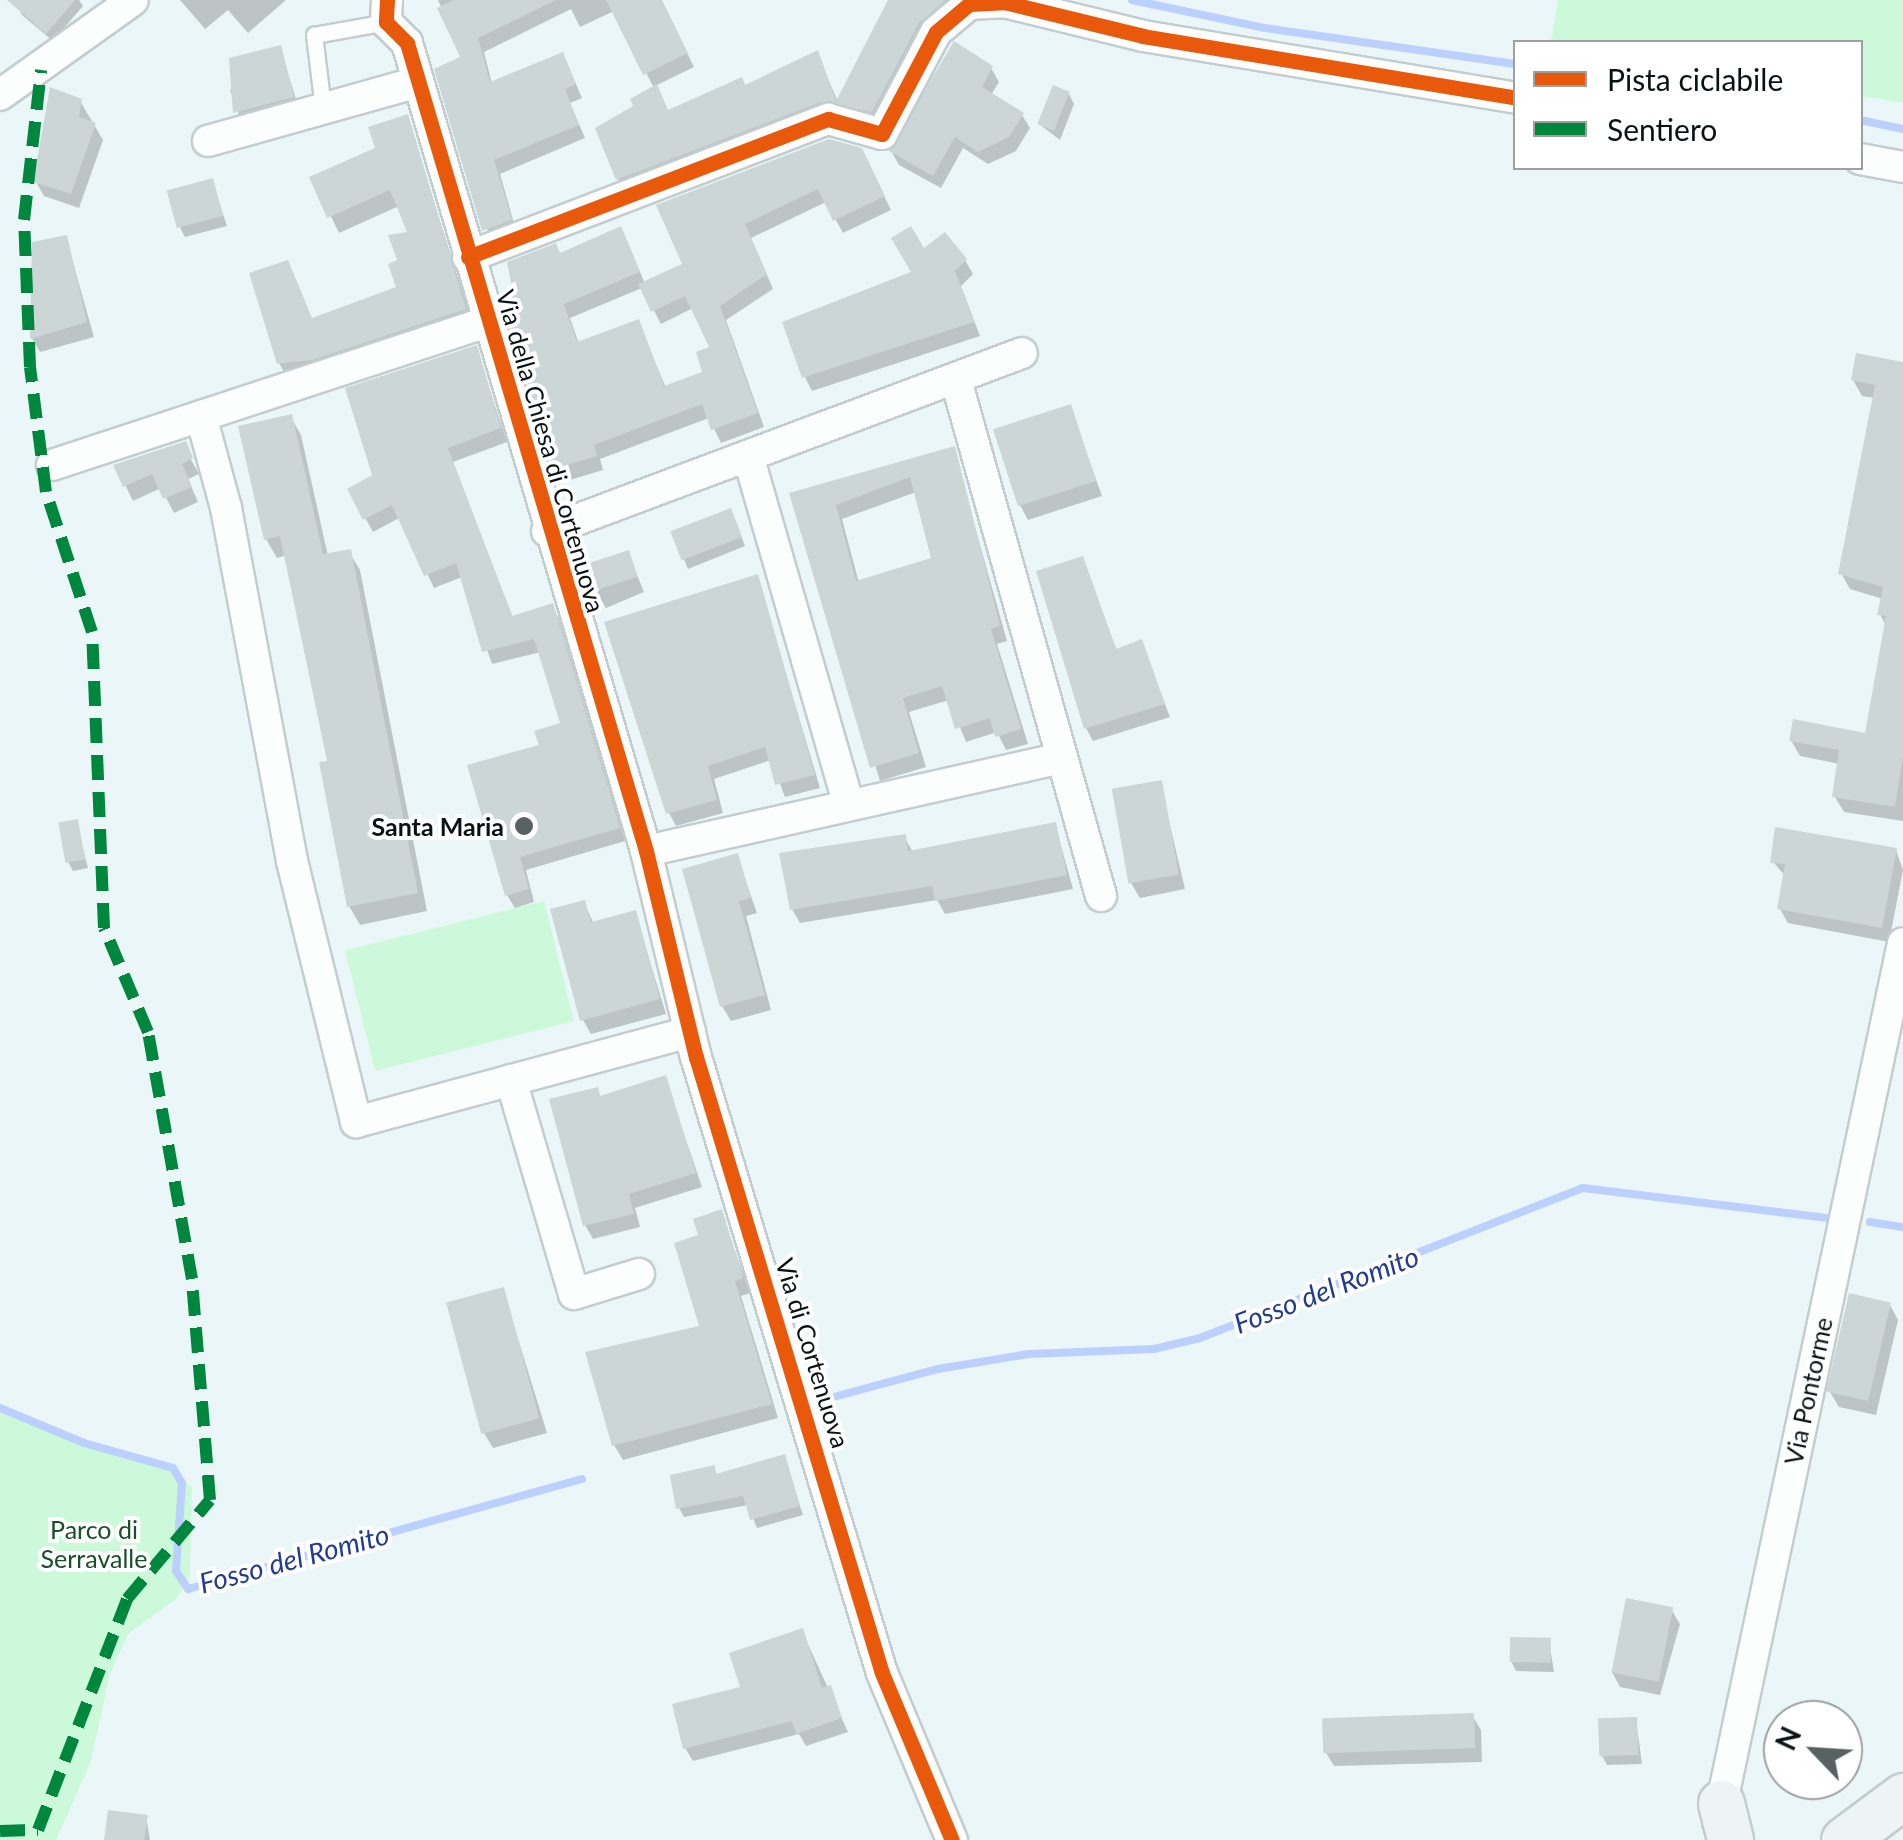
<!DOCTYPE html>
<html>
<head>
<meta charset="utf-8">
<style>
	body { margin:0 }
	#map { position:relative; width:1903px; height:1840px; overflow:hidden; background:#ebf6f8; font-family:Lato,sans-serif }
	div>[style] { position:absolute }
	.green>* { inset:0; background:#cdf9db; transform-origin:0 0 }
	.shadow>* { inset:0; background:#0003 }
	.stream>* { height:8px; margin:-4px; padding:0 4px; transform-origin:4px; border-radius:4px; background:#bbd0fc }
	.building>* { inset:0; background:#cdd6d6; transform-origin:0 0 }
	.roads { filter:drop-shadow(2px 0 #c3cdcf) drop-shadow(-2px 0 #c3cdcf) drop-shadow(0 2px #c3cdcf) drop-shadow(0 -2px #c3cdcf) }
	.lane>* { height:15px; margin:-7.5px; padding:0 7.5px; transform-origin:7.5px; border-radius:7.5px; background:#fcfefe }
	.street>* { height:30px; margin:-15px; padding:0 15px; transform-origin:15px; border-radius:15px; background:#fcfefe }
	.secondary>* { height:45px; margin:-22.5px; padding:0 22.5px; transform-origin:22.5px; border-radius:22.5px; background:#eef3f5 }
	.quiet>* { height:12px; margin-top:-6px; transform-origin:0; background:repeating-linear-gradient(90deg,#00873e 0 25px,transparent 0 37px) }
	.cycleway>* { height:15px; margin:-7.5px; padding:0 7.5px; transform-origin:7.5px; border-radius:7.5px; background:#e8590c }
	.dots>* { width:28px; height:28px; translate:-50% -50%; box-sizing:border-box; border:5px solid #fff; border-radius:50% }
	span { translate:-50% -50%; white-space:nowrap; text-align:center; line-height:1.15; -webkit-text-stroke:8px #fff; paint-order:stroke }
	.street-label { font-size:25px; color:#091213 }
	.poi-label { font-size:25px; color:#091213; font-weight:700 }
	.right { translate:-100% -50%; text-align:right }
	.park-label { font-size:25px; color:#174f29 }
	.water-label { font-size:28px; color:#223c91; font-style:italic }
	.legend { position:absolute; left:1513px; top:40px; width:350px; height:130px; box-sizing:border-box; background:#fff; border:2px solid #9da0a1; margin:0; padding:12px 18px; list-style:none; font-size:30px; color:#091213 }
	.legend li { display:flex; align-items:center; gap:20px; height:50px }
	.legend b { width:50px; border:2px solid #9da0a1 }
	.north { position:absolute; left:1763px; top:1700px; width:100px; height:100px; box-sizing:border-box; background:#fff; border:2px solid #9da0a1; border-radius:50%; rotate:295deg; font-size:28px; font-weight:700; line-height:40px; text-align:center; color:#091213 }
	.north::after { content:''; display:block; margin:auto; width:35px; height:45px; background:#586263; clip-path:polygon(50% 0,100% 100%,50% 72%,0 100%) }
</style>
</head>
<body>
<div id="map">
	<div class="green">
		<i style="clip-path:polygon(1558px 0,1903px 0,1903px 103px,1861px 96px,1860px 42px,1551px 42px)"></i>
		<i style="left:544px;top:901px;width:124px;height:205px;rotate:76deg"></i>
		<i style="clip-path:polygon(0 1412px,168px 1469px,192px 1487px,190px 1576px,176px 1599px,128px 1634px,110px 1674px,91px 1761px,56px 1840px,0 1840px)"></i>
	</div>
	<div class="shadow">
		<i style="clip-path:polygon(22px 0,79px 0,83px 6px,53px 41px,22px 15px,17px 6px)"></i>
		<i style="clip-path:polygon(180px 0,286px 0,248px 33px,228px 10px,205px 29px)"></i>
		<i style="clip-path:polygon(438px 0,661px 0,694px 67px,655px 86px,669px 112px,745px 88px,817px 53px,838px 102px,891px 0,963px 0,882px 128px,832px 118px,628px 196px,618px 179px,636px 107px,654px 88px,614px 11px,580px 27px,571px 9px,484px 52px,492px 84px,569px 68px,582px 98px,570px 103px,585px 138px,500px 174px,517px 234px,492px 244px,437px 70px,464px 58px)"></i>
		<i style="clip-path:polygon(280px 48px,300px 112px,243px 126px,230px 90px)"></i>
		<i style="clip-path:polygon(991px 68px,999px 82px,991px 95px,1022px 115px,1030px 128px,1016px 151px,988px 164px,963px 148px,941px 188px,899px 165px,891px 151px)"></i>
		<i style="clip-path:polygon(1069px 94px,1074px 104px,1060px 140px,1039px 124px)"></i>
		<i style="clip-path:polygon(80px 101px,103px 140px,79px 208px,44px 196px,36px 182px)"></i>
		<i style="clip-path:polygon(407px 117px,473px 325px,288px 379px,279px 363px,313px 321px,399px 288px,400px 262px,410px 234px,399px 206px,339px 233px,313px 179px,378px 150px)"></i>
		<i style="clip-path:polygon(evenodd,869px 165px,891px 210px,843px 233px,826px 202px,751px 238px,773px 289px,726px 320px,764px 427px,721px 443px,709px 418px,600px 459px,603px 470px,563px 482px,514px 290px,560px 255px,628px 243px,645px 284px,685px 265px,659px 207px,869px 165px,642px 288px,661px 324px,693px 308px,713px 348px,706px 373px,666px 388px,638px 322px,579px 344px,570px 318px,642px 288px)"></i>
		<i style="clip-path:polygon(212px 181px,227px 226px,185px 237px,180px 228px)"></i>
		<i style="clip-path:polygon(66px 238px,94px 337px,40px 352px,32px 338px)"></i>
		<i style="clip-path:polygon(924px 252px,965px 260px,973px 274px,961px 286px,980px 336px,812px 391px,805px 377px,915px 274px)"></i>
		<i style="clip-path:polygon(476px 348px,507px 442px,453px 462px,513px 618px,552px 606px,559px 619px,625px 841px,526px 870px,534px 902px,515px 908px,507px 895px,542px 747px,563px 725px,541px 652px,492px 664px,462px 577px,434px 588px,401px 517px,373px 532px,350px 490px,375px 477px)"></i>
		<i style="clip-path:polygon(1903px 365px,1903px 821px,1844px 812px,1835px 797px,1840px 764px,1800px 756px,1791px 740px,1867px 736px,1886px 626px,1880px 614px,1883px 599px,1850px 589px,1841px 573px,1875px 398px,1862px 396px,1853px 380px)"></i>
		<i style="clip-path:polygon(1070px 407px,1102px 496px,1028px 520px,1020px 505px)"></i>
		<i style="clip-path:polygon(290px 416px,301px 435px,328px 556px,349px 552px,360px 570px,427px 911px,360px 925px,349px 906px,330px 763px,287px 555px,277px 558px,266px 539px)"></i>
		<i style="clip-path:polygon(evenodd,953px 449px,1007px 641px,997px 644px,1028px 744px,1006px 750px,997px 732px,966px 742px,949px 700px,909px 712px,926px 767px,880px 781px,792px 494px,953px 449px,916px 492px,934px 560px,859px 583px,842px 519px,916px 492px)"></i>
		<i style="clip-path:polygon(189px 456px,199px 474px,188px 479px,198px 502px,174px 513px,161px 488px,133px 501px,116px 466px)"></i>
		<i style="clip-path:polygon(735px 520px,745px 546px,688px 569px,673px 533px)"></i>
		<i style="clip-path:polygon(628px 553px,644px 592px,606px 608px,597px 593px)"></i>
		<i style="clip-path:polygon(1082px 559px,1117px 651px,1141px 642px,1170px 717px,1093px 741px,1086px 728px)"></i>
		<i style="clip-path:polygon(757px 577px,820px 788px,785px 797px,771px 760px,714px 779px,723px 813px,676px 826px,669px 813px)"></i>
		<i style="clip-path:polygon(1160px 783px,1185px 889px,1140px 898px,1131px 883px)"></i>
		<i style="clip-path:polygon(76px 822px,88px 868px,73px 871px,68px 862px)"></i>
		<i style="clip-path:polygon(1055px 824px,1073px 889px,945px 914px,937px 900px,800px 923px,792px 909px,904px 837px,913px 852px)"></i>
		<i style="clip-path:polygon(1896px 850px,1903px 870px,1889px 942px,1788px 923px,1780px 909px,1786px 877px,1773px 862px)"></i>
		<i style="clip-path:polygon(737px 856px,757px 913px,746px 916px,771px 1010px,731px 1021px,722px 1006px)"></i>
		<i style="clip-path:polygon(584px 903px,594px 924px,635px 913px,666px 1014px,591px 1034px,583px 1020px)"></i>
		<i style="clip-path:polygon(665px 1078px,702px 1187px,635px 1208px,640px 1227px,593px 1239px,585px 1225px,597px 1089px,601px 1098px)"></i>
		<i style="clip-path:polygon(721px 1212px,750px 1293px,741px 1296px,778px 1418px,623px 1460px,614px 1445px,702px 1328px,701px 1237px)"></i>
		<i style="clip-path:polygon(503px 1290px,547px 1433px,493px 1448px,484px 1433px)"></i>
		<i style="clip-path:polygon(1890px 1305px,1898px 1320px,1876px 1415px,1839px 1407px,1830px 1392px)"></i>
		<i style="clip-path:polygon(784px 1457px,803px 1515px,757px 1528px,748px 1505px,684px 1517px,679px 1508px,713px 1468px,718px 1476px)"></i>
		<i style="clip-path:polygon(1671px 1609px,1680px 1624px,1660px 1695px,1620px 1687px,1612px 1672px)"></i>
		<i style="clip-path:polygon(802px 1631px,848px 1732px,806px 1746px,799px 1734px,693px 1761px,685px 1748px)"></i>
		<i style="clip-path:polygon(1549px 1641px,1554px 1672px,1516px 1671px,1511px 1661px)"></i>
		<i style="clip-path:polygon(1472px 1715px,1481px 1730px,1482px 1762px,1334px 1766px,1325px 1751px)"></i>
		<i style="clip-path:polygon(1636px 1720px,1642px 1764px,1607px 1765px,1602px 1756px)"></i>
		<i style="clip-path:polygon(146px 1817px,150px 1840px,107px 1840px)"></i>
	</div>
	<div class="stream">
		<i style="left:1132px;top:0;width:136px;rotate:11.9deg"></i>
		<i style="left:1265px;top:28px;width:254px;rotate:8.2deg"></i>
		<i style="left:1860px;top:120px;width:44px;rotate:11.8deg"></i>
		<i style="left:1870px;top:1222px;width:33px;rotate:9deg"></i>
		<i style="left:826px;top:1399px;width:116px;rotate:-15deg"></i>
		<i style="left:938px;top:1369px;width:92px;rotate:-9.4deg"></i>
		<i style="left:1029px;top:1354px;width:125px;rotate:-2.3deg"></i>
		<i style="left:1154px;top:1349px;width:47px;rotate:-13.4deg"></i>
		<i style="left:1200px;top:1338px;width:411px;rotate:-21.4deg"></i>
		<i style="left:1583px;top:1188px;width:245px;rotate:7deg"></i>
		<i style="left:0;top:1408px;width:91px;rotate:22.6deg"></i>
		<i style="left:84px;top:1443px;width:92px;rotate:15.7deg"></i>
		<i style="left:173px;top:1468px;width:17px;rotate:59deg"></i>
		<i style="left:182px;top:1483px;width:88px;rotate:93.9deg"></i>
		<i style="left:176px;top:1571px;width:22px;rotate:56deg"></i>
		<i style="left:188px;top:1589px;width:409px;rotate:-15.6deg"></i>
	</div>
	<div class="building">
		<i style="clip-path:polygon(7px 0,75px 0,46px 34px)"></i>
		<i style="clip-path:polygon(454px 0,556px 0,478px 38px,490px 82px,563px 52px,576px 84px,565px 89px,579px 125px,494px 160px,512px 220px,482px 231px,434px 69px,460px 57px,437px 8px)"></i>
		<i style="clip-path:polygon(606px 0,662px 0,688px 53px,643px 75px)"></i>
		<i style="clip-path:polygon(888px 0,945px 0,919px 23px,872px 112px,821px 102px,616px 180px,595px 128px,633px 106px,630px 99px,657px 84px,668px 110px,742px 77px,745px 85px,818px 50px,836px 101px)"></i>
		<i style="clip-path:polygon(954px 41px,993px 66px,982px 87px,1024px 113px,1009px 137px,978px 152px,955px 137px,933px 176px,889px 151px)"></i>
		<i style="clip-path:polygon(281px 45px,294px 97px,233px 113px,229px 58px)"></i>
		<i style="left:1053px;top:85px;width:18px;height:42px;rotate:22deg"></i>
		<i style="clip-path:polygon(50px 87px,82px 99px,79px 117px,96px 123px,71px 194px,33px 182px)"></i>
		<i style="clip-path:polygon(408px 114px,466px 309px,312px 360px,277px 364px,249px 273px,288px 260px,312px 318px,396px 287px,388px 264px,397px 260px,388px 235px,407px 232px,390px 190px,327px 218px,309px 177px,375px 148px,368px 127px)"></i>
		<i style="clip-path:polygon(829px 139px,862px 148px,885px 196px,833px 221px,818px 189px,745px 224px,767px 274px,720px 306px,758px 413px,711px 430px,702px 404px,594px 445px,597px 456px,553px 469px,500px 292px,512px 288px,507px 262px,556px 243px,560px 253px,621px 226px,640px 272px,564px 304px,577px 342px,639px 319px,664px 386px,702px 372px,696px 352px,709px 347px,685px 296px,651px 312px,638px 284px,682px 264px,656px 205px)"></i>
		<i style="left:213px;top:178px;width:39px;height:48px;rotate:75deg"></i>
		<i style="clip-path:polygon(911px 226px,924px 248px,945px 232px,967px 259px,955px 271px,974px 322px,802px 378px,782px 322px,911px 272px,891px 238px)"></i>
		<i style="clip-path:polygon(67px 235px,87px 322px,30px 339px,32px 242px)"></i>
		<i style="clip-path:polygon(477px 345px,501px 428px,448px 448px,512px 616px,553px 603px,620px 828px,520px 857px,529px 889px,505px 896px,467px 765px,539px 745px,534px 731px,560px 723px,534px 639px,482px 652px,456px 563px,424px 576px,392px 505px,363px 520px,347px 489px,372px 475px,345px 388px)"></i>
		<i style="clip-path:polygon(1856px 353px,1903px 362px,1903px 756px,1895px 807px,1832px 797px,1839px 750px,1789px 741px,1793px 719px,1865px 733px,1886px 616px,1877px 615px,1883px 587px,1838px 574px,1875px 385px,1851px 380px)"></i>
		<i style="left:1071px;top:404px;width:81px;height:82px;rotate:72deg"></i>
		<i style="clip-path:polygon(292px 414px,323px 554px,351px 549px,418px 893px,347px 907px,319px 762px,327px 761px,280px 536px,264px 540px,238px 426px)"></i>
		<i style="clip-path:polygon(186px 441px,193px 458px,182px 464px,192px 487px,163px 499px,152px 474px,123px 487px,113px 465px)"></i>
		<i style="clip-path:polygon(evenodd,955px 446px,1000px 626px,991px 629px,1021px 729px,995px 737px,990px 718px,955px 729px,942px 686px,903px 698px,919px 753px,870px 768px,789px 493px,955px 446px,910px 477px,931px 558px,856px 581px,836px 505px,910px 477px)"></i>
		<i style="left:731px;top:508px;width:31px;height:65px;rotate:69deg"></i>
		<i style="left:629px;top:550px;width:28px;height:46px;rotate:72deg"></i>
		<i style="clip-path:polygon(1083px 556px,1116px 649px,1142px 639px,1165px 704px,1084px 729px,1036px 571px)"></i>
		<i style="clip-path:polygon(758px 574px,815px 775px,775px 785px,765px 747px,708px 766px,717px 800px,666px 814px,604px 622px)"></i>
		<i style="left:1162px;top:780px;width:96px;height:51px;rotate:80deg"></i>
		<i style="left:78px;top:819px;width:41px;height:20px;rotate:80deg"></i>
		<i style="clip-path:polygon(1056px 822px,1067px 875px,935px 901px,932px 886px,790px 910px,779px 853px,906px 834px,908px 851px)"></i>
		<i style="clip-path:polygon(1775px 827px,1897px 848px,1882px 928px,1777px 909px,1785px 864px,1770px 863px)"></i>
		<i style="clip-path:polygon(738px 853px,751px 898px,739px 901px,765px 995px,720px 1007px,682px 869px)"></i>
		<i style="clip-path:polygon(585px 900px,591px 922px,636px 910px,660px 999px,580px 1021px,550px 909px)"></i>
		<i style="clip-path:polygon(666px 1075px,696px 1173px,629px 1194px,634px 1214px,583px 1226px,549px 1099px,598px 1087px,600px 1096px)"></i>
		<i style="clip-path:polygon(722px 1209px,743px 1278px,735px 1281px,772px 1404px,612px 1446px,585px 1352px,699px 1326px,674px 1243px,698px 1235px,693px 1219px)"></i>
		<i style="left:504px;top:1287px;width:136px;height:60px;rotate:75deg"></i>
		<i style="left:1849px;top:1293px;width:43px;height:101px;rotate:13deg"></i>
		<i style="clip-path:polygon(785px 1454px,800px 1506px,750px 1520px,743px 1496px,676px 1509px,670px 1475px,715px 1465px,716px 1474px)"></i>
		<i style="left:1626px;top:1598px;width:48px;height:76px;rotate:11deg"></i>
		<i style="clip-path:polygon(803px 1628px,822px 1688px,831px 1685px,842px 1718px,796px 1734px,792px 1721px,683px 1749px,672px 1704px,740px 1687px,729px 1653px)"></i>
		<i style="left:1510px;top:1637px;width:41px;height:25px;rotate:1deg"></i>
		<i style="left:1474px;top:1713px;width:35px;height:152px;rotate:88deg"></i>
		<i style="left:1637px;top:1717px;width:38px;height:39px;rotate:88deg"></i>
		<i style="clip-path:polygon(108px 1810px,148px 1815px,144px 1840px,104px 1840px)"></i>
	</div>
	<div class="roads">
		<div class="lane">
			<i style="left:323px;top:108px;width:74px;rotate:-97deg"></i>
			<i style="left:314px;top:35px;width:73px;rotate:-10.2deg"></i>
		</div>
		<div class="street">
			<i style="left:387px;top:0;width:22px;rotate:93deg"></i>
			<i style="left:386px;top:22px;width:30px;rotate:45deg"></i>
			<i style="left:407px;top:43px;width:843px;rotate:73.52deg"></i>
			<i style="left:646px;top:851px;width:212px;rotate:76.4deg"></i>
			<i style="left:696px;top:1057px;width:643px;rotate:73.2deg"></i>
			<i style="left:882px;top:1673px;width:181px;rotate:67.3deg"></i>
			<i style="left:0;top:95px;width:163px;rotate:-35.5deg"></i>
			<i style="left:208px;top:141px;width:218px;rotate:-15.7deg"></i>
			<i style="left:1860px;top:159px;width:44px;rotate:10.5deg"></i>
			<i style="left:468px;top:257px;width:386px;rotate:-21deg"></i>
			<i style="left:828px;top:119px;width:56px;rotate:15.5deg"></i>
			<i style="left:882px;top:134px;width:115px;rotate:-62.1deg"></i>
			<i style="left:936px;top:32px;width:43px;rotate:-40.3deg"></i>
			<i style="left:969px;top:4px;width:35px;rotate:-3deg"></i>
			<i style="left:1004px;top:2px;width:143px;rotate:13.7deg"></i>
			<i style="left:1143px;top:36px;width:378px;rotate:9.4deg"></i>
			<i style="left:956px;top:380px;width:536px;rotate:74.3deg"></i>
			<i style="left:201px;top:416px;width:95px;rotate:74.8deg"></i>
			<i style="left:226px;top:508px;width:359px;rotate:79.4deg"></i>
			<i style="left:292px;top:861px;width:269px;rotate:76.2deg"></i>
			<i style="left:356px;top:1122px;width:346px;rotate:-15.1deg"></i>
			<i style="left:749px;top:459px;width:360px;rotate:73.9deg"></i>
			<i style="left:52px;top:465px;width:458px;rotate:-18.2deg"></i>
			<i style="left:547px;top:531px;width:507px;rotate:-20.54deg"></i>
			<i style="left:646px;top:851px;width:423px;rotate:-12.6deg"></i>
			<i style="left:511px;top:1080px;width:223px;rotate:73.6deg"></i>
			<i style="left:574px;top:1294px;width:68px;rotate:-17.1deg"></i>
			<i style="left:1718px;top:1821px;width:897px;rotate:-78.1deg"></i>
		</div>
		<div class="secondary">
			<i style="left:1721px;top:1803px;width:38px;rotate:76deg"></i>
			<i style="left:1844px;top:1840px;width:74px;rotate:-36.7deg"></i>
		</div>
	</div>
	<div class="quiet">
		<i style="left:0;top:1831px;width:38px;rotate:-2deg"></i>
		<i style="left:38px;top:1830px;width:248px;rotate:-68.9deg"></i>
		<i style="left:127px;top:1599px;width:129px;rotate:-50deg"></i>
		<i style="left:210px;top:1500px;width:222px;rotate:-94.7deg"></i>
		<i style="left:192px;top:1279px;width:251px;rotate:-100.1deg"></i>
		<i style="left:148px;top:1032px;width:113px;rotate:-112.9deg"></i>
		<i style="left:104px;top:928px;width:296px;rotate:-92.3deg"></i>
		<i style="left:92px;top:632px;width:147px;rotate:-108.2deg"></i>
		<i style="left:46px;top:492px;width:126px;rotate:-97.3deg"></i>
		<i style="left:30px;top:367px;width:147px;rotate:-92.3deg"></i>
		<i style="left:24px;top:220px;width:151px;rotate:-83.5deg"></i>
	</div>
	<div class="cycleway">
		<i style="left:387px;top:0;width:22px;rotate:93deg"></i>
		<i style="left:386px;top:22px;width:30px;rotate:45deg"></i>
		<i style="left:407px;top:43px;width:843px;rotate:73.52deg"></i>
		<i style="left:646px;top:851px;width:212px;rotate:76.4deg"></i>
		<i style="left:696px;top:1057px;width:643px;rotate:73.2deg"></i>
		<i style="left:882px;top:1673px;width:181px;rotate:67.3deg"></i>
		<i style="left:468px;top:257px;width:386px;rotate:-21deg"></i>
		<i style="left:828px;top:119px;width:56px;rotate:15.5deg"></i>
		<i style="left:882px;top:134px;width:115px;rotate:-62.1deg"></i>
		<i style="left:936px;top:32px;width:43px;rotate:-40.3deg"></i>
		<i style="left:969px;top:4px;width:35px;rotate:-3deg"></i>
		<i style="left:1004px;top:2px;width:143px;rotate:13.7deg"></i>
		<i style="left:1143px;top:36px;width:378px;rotate:9.4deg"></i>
	</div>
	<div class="dots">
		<i style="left:524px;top:826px;background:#586263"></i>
	</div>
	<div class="street-label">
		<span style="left:551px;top:451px;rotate:74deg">Via della Chiesa di Cortenuova</span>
		<span style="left:813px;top:1353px;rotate:73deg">Via di Cortenuova</span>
		<span style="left:1808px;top:1391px;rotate:-78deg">Via Pontorme</span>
	</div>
	<div class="poi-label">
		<span class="right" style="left:504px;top:826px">Santa Maria</span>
	</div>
	<div class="park-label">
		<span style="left:94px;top:1544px">Parco di<br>Serravalle</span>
	</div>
	<div class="water-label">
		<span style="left:1326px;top:1289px;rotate:-21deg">Fosso del Romito</span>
		<span style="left:294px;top:1558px;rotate:-15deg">Fosso del Romito</span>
	</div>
	<ul class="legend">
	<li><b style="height:12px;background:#e8590c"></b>Pista ciclabile</li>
	<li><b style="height:12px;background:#00873e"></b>Sentiero</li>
	</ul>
	<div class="north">N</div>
</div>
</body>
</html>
